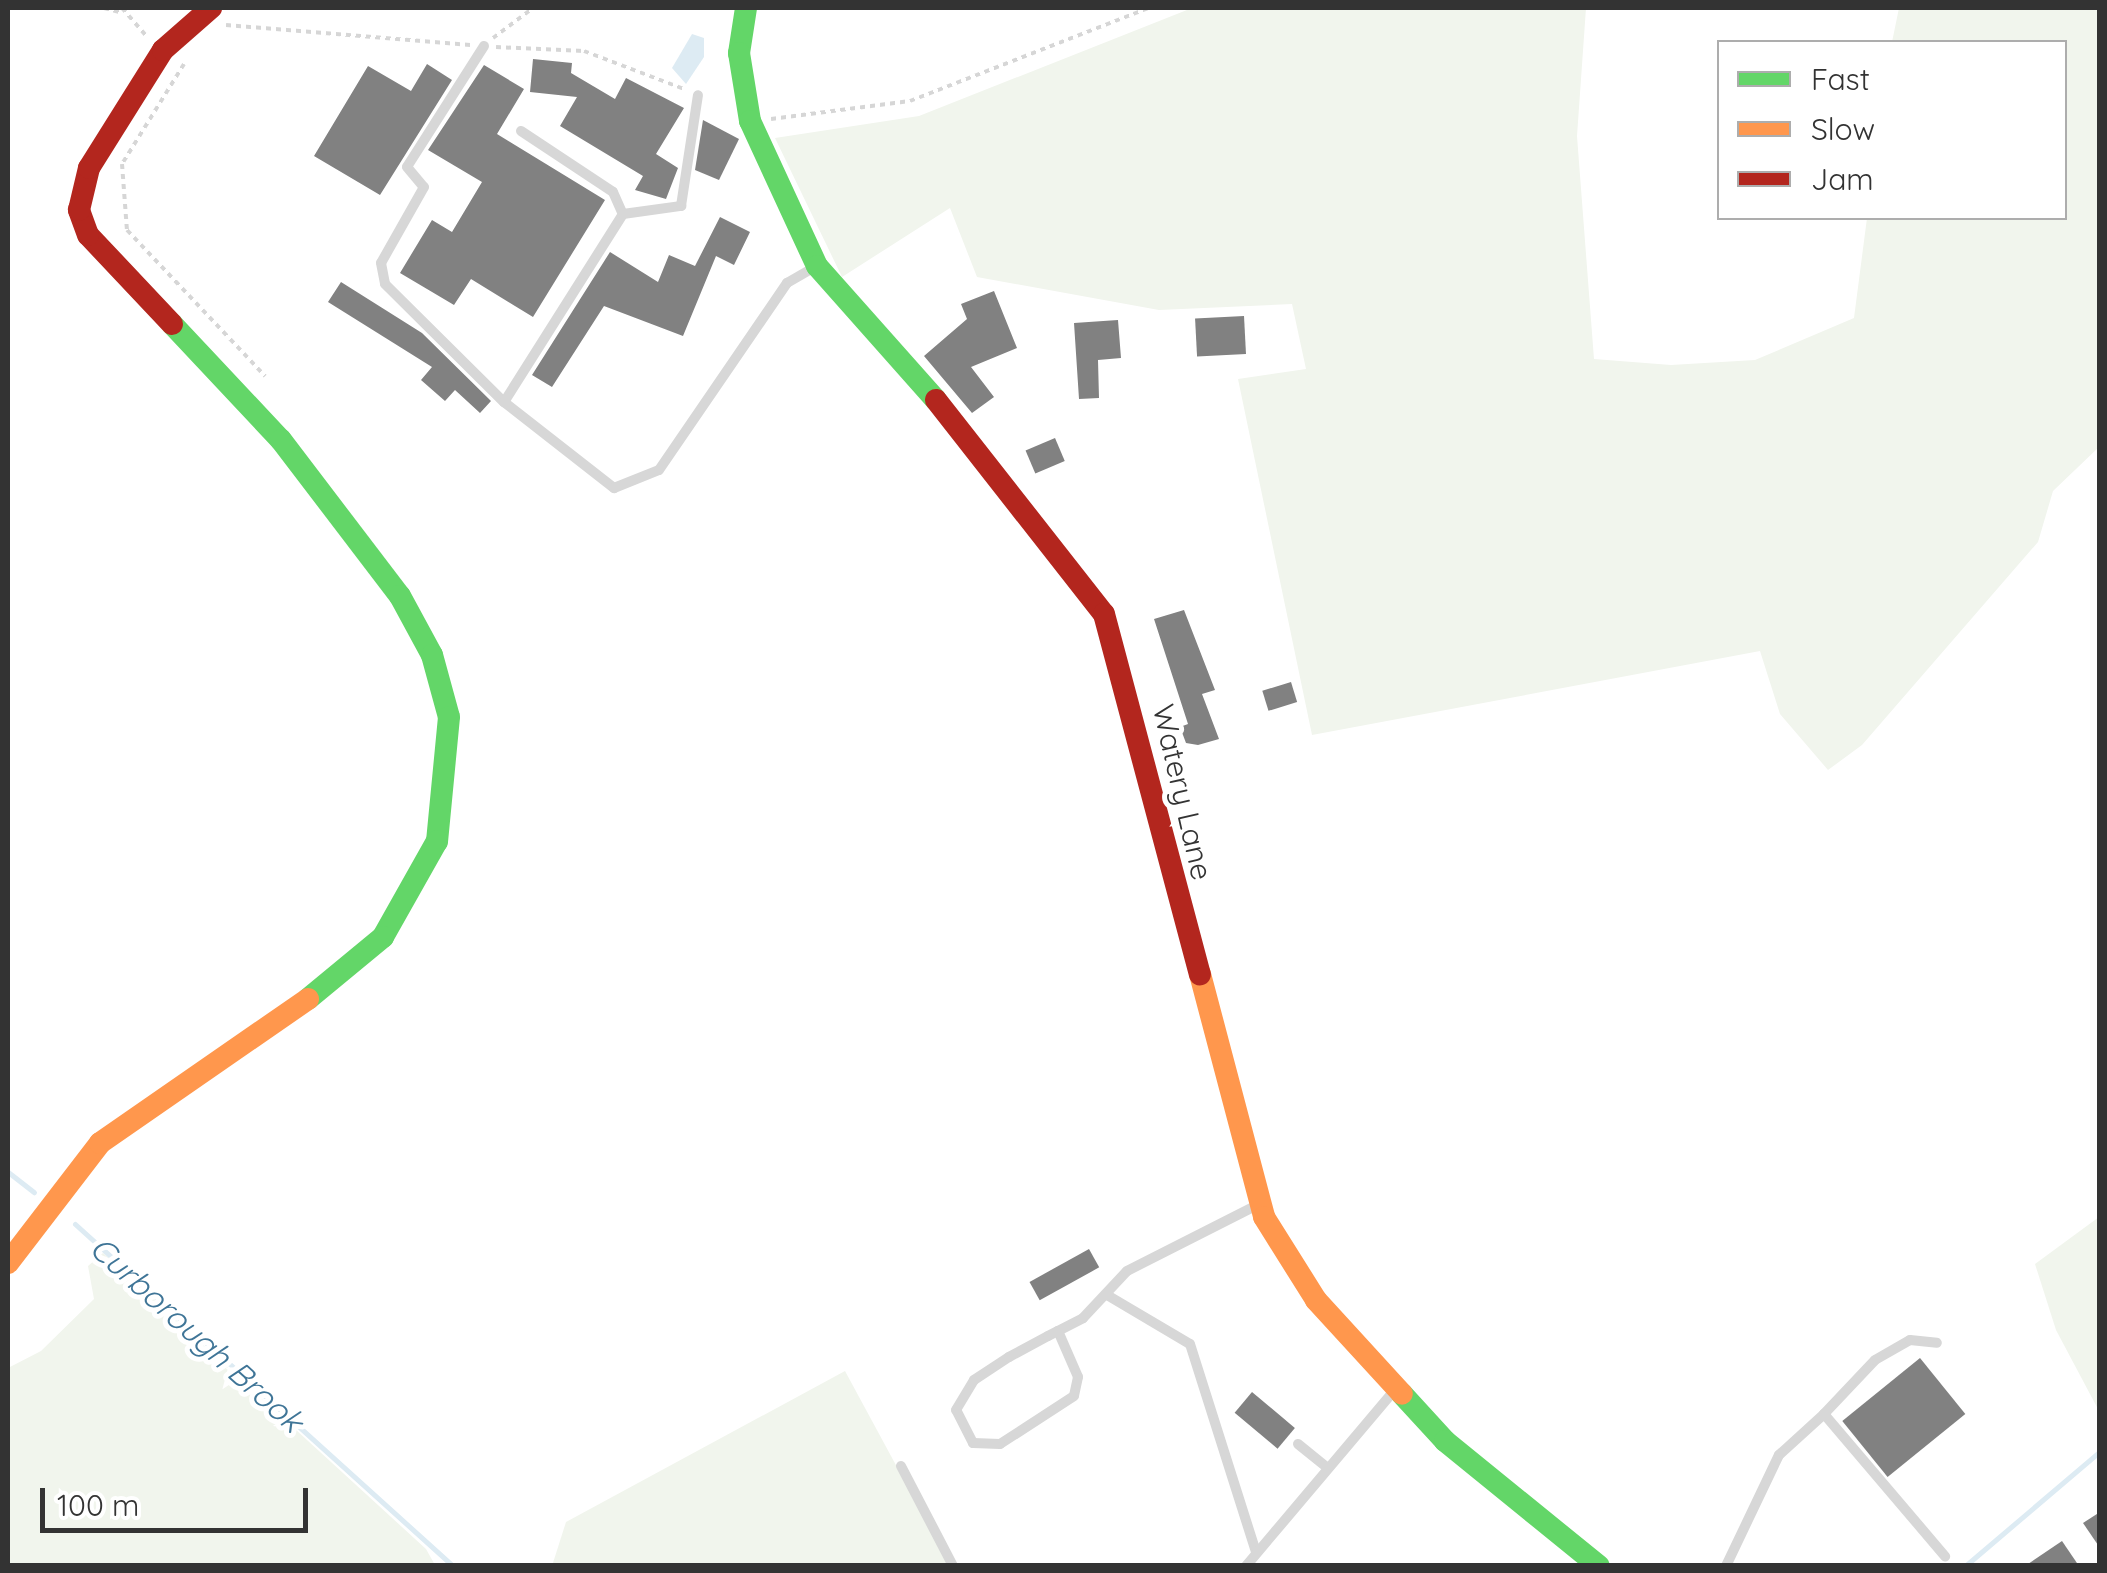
<!DOCTYPE html>
<html>
<head>
<meta charset="utf-8">
<style>
	body { margin:0 }
	#map { position:relative; width:2107px; height:1573px; overflow:hidden; background:#fff; font-family:Quicksand,sans-serif }
	div>[style] { position:absolute }
	.green>* { inset:0; background:#f1f5ed }
	.water>* { inset:0; background:#ddebf3 }
	.stream>* { height:5px; margin:-2.5px; padding:0 2.5px; transform-origin:2.5px; border-radius:2.5px; background:#ddebf3 }
	.building>* { inset:0; background:#818181; transform-origin:0 0 }
	.path>* { height:4px; margin-top:-2px; transform-origin:0; background:repeating-linear-gradient(90deg,#d6d6d6 0 5px,transparent 0 10px) }
	.lane>* { height:10px; margin:-5px; padding:0 5px; transform-origin:5px; border-radius:5px; background:#d7d7d7 }
	.fast>* { height:22px; margin:-11px; padding:0 11px; transform-origin:11px; border-radius:11px; background:#63d668 }
	.slow>* { height:22px; margin:-11px; padding:0 11px; transform-origin:11px; border-radius:11px; background:#ff974d }
	.jam>* { height:22px; margin:-11px; padding:0 11px; transform-origin:11px; border-radius:11px; background:#b3261e }
	span { translate:-50% -50%; white-space:nowrap; text-align:center; line-height:1.15; -webkit-text-stroke:10px #fff; paint-order:stroke }
	.street-label { font-size:30px; color:#333 }
	.water-label { font-size:32px; color:#3f7597; font-style:italic }
	.frame { position:absolute; inset:0; border:10px solid #333; pointer-events:none }
	.legend { position:absolute; left:1717px; top:40px; width:350px; height:180px; box-sizing:border-box; background:#fff; border:2px solid #adadad; margin:0; padding:12px 18px; list-style:none; font-size:30px; color:#333 }
	.legend li { display:flex; align-items:center; gap:20px; height:50px }
	.legend b { width:50px; border:2px solid #adadad }
	.scale { position:absolute; left:40px; top:1488px; width:268px; height:45px; box-sizing:border-box; border:5px solid #333; border-top:0; padding-left:12px; font-size:30px; line-height:35px; white-space:nowrap; color:#333; -webkit-text-stroke:8px #fff; paint-order:stroke }
</style>
</head>
<body>
<div id="map">
	<div class="green">
		<i style="clip-path:polygon(1192px 8px,1586px 8px,1577px 136px,1594px 359px,1671px 365px,1755px 360px,1854px 318px,1867px 218px,2064px 218px,2064px 42px,1892px 42px,1899px 8px,2099px 8px,2099px 447px,2053px 491px,2038px 542px,1862px 745px,1828px 770px,1780px 714px,1760px 651px,1312px 735px,1238px 379px,1306px 369px,1292px 304px,1159px 310px,977px 277px,950px 208px,842px 277px,775px 138px,919px 116px)"></i>
		<i style="clip-path:polygon(2099px 1217px,2099px 1411px,2056px 1330px,2035px 1264px)"></i>
		<i style="clip-path:polygon(103px 1253px,426px 1549px,435px 1565px,8px 1565px,8px 1368px,41px 1351px,94px 1299px,88px 1266px)"></i>
		<i style="clip-path:polygon(845px 1371px,950px 1565px,552px 1566px,566px 1522px)"></i>
	</div>
	<div class="water">
		<i style="clip-path:polygon(692px 34px,704px 38px,704px 57px,686px 84px,672px 68px)"></i>
	</div>
	<div class="stream">
		<i style="left:8px;top:1172px;width:33px;rotate:38deg"></i>
		<i style="left:75px;top:1224px;width:510px;rotate:42.14deg"></i>
		<i style="left:1965px;top:1566px;width:177px;rotate:-40.4deg"></i>
	</div>
	<div class="building">
		<i style="clip-path:polygon(533px 59px,572px 63px,571px 73px,615px 99px,626px 78px,684px 108px,656px 154px,678px 168px,666px 199px,635px 190px,643px 176px,560px 126px,577px 97px,530px 92px)"></i>
		<i style="clip-path:polygon(427px 64px,452px 80px,380px 195px,314px 156px,368px 66px,411px 91px)"></i>
		<i style="clip-path:polygon(484px 65px,524px 89px,497px 134px,605px 200px,533px 317px,471px 279px,454px 305px,400px 273px,432px 220px,452px 232px,482px 182px,428px 150px)"></i>
		<i style="clip-path:polygon(703px 120px,739px 139px,719px 180px,695px 170px)"></i>
		<i style="clip-path:polygon(720px 217px,750px 232px,734px 265px,716px 256px,683px 336px,604px 306px,552px 387px,532px 375px,610px 252px,658px 282px,669px 255px,695px 266px)"></i>
		<i style="clip-path:polygon(341px 282px,422px 333px,491px 401px,480px 413px,455px 390px,445px 401px,421px 380px,432px 367px,328px 302px)"></i>
		<i style="clip-path:polygon(994px 291px,1017px 348px,971px 367px,994px 397px,972px 413px,924px 356px,967px 319px,961px 304px)"></i>
		<i style="left:1244px;top:316px;width:38px;height:49px;rotate:87deg"></i>
		<i style="clip-path:polygon(1118px 320px,1121px 358px,1098px 360px,1099px 398px,1079px 399px,1074px 323px)"></i>
		<i style="left:1055px;top:438px;width:25px;height:32px;rotate:67deg"></i>
		<i style="clip-path:polygon(1184px 610px,1215px 690px,1202px 694px,1219px 739px,1198px 745px,1186px 743px,1180px 727px,1188px 724px,1154px 619px)"></i>
		<i style="left:1291px;top:682px;width:21px;height:30px;rotate:73deg"></i>
		<i style="left:1089px;top:1249px;width:21px;height:68px;rotate:61deg"></i>
		<i style="left:1920px;top:1358px;width:72px;height:100px;rotate:51deg"></i>
		<i style="left:1252px;top:1392px;width:56px;height:27px;rotate:40deg"></i>
		<i style="clip-path:polygon(2100px 1512px,2100px 1548px,2083px 1523px)"></i>
		<i style="clip-path:polygon(2062px 1541px,2079px 1566px,2025px 1566px)"></i>
	</div>
	<div class="path">
		<i style="left:104px;top:8px;width:16px;rotate:15deg"></i>
		<i style="left:122px;top:8px;width:37px;rotate:49deg"></i>
		<i style="left:226px;top:25px;width:245px;rotate:4.7deg"></i>
		<i style="left:493px;top:38px;width:50px;rotate:-36.9deg"></i>
		<i style="left:496px;top:47px;width:88px;rotate:2.6deg"></i>
		<i style="left:584px;top:51px;width:107px;rotate:20.8deg"></i>
		<i style="left:184px;top:64px;width:118px;rotate:121.8deg"></i>
		<i style="left:122px;top:164px;width:66px;rotate:85.7deg"></i>
		<i style="left:127px;top:230px;width:201px;rotate:46.6deg"></i>
		<i style="left:771px;top:119px;width:140px;rotate:-7.4deg"></i>
		<i style="left:910px;top:101px;width:256px;rotate:-21.3deg"></i>
	</div>
	<div class="lane">
		<i style="left:484px;top:46px;width:143px;rotate:122.5deg"></i>
		<i style="left:407px;top:167px;width:26px;rotate:50deg"></i>
		<i style="left:424px;top:187px;width:87px;rotate:119.5deg"></i>
		<i style="left:381px;top:263px;width:21px;rotate:79deg"></i>
		<i style="left:385px;top:284px;width:168px;rotate:44.8deg"></i>
		<i style="left:521px;top:131px;width:110px;rotate:33.5deg"></i>
		<i style="left:613px;top:192px;width:24px;rotate:66deg"></i>
		<i style="left:623px;top:214px;width:222px;rotate:122.3deg"></i>
		<i style="left:504px;top:402px;width:140px;rotate:38deg"></i>
		<i style="left:614px;top:488px;width:48px;rotate:-21.8deg"></i>
		<i style="left:659px;top:470px;width:227px;rotate:-55.6deg"></i>
		<i style="left:787px;top:283px;width:34px;rotate:-30deg"></i>
		<i style="left:623px;top:214px;width:59px;rotate:-7.9deg"></i>
		<i style="left:681px;top:206px;width:112px;rotate:-81.3deg"></i>
		<i style="left:1107px;top:1295px;width:96px;rotate:30.6deg"></i>
		<i style="left:1190px;top:1344px;width:218px;rotate:72.4deg"></i>
		<i style="left:1058px;top:1331px;width:50px;rotate:66.5deg"></i>
		<i style="left:1078px;top:1377px;width:19px;rotate:102deg"></i>
		<i style="left:1074px;top:1396px;width:88px;rotate:147deg"></i>
		<i style="left:1000px;top:1444px;width:27px;rotate:-178deg"></i>
		<i style="left:973px;top:1443px;width:37px;rotate:-117deg"></i>
		<i style="left:956px;top:1410px;width:35px;rotate:-59deg"></i>
		<i style="left:974px;top:1380px;width:42px;rotate:-33.3deg"></i>
		<i style="left:1009px;top:1357px;width:44px;rotate:-28.3deg"></i>
		<i style="left:1048px;top:1336px;width:11px;rotate:-27deg"></i>
		<i style="left:1058px;top:1331px;width:28px;rotate:-27deg"></i>
		<i style="left:1083px;top:1318px;width:64px;rotate:-46.9deg"></i>
		<i style="left:1127px;top:1271px;width:146px;rotate:-26.9deg"></i>
		<i style="left:1824px;top:1414px;width:74px;rotate:-46.6deg"></i>
		<i style="left:1875px;top:1360px;width:40px;rotate:-29.7deg"></i>
		<i style="left:1910px;top:1340px;width:27px;rotate:6deg"></i>
		<i style="left:1298px;top:1444px;width:36px;rotate:39deg"></i>
		<i style="left:901px;top:1466px;width:113px;rotate:62.5deg"></i>
		<i style="left:1246px;top:1566px;width:229px;rotate:-49.8deg"></i>
		<i style="left:1726px;top:1566px;width:123px;rotate:-64.5deg"></i>
		<i style="left:1779px;top:1455px;width:61px;rotate:-42.3deg"></i>
		<i style="left:1824px;top:1414px;width:187px;rotate:49.6deg"></i>
	</div>
	<div class="fast">
		<i style="left:746px;top:8px;width:46px;rotate:98.8deg"></i>
		<i style="left:739px;top:53px;width:69px;rotate:80.8deg"></i>
		<i style="left:750px;top:121px;width:160px;rotate:65.2deg"></i>
		<i style="left:817px;top:266px;width:179px;rotate:48.4deg"></i>
		<i style="left:172px;top:324px;width:159px;rotate:46.8deg"></i>
		<i style="left:281px;top:440px;width:196px;rotate:52.7deg"></i>
		<i style="left:400px;top:596px;width:67px;rotate:61.5deg"></i>
		<i style="left:432px;top:655px;width:64px;rotate:74.7deg"></i>
		<i style="left:449px;top:717px;width:125px;rotate:95.5deg"></i>
		<i style="left:437px;top:841px;width:110px;rotate:119.4deg"></i>
		<i style="left:383px;top:937px;width:97px;rotate:140.4deg"></i>
		<i style="left:1402px;top:1394px;width:64px;rotate:47.5deg"></i>
		<i style="left:1445px;top:1441px;width:198px;rotate:39.1deg"></i>
	</div>
	<div class="slow">
		<i style="left:1200px;top:974px;width:251px;rotate:75.2deg"></i>
		<i style="left:1264px;top:1217px;width:98px;rotate:57.9deg"></i>
		<i style="left:1316px;top:1300px;width:127px;rotate:47.5deg"></i>
		<i style="left:8px;top:1263px;width:151px;rotate:-52.5deg"></i>
		<i style="left:100px;top:1143px;width:253px;rotate:-34.7deg"></i>
	</div>
	<div class="jam">
		<i style="left:172px;top:324px;width:122px;rotate:-133.3deg"></i>
		<i style="left:88px;top:235px;width:27px;rotate:-110deg"></i>
		<i style="left:79px;top:210px;width:43px;rotate:-76.6deg"></i>
		<i style="left:89px;top:168px;width:139px;rotate:-57.9deg"></i>
		<i style="left:163px;top:50px;width:64px;rotate:-41.2deg"></i>
		<i style="left:936px;top:400px;width:272px;rotate:51.9deg"></i>
		<i style="left:1104px;top:614px;width:373px;rotate:75.1deg"></i>
	</div>
	<div class="street-label">
		<span style="left:1183px;top:792px;rotate:77deg">Watery Lane</span>
	</div>
	<div class="water-label">
		<span style="left:197px;top:1334px;rotate:42deg">Curborough Brook</span>
	</div>
	<div class="frame"></div>
	<ul class="legend">
	<li><b style="height:12px;background:#63d668"></b>Fast</li>
	<li><b style="height:12px;background:#ff974d"></b>Slow</li>
	<li><b style="height:12px;background:#b3261e"></b>Jam</li>
	</ul>
	<div class="scale">100 m</div>
</div>
</body>
</html>
